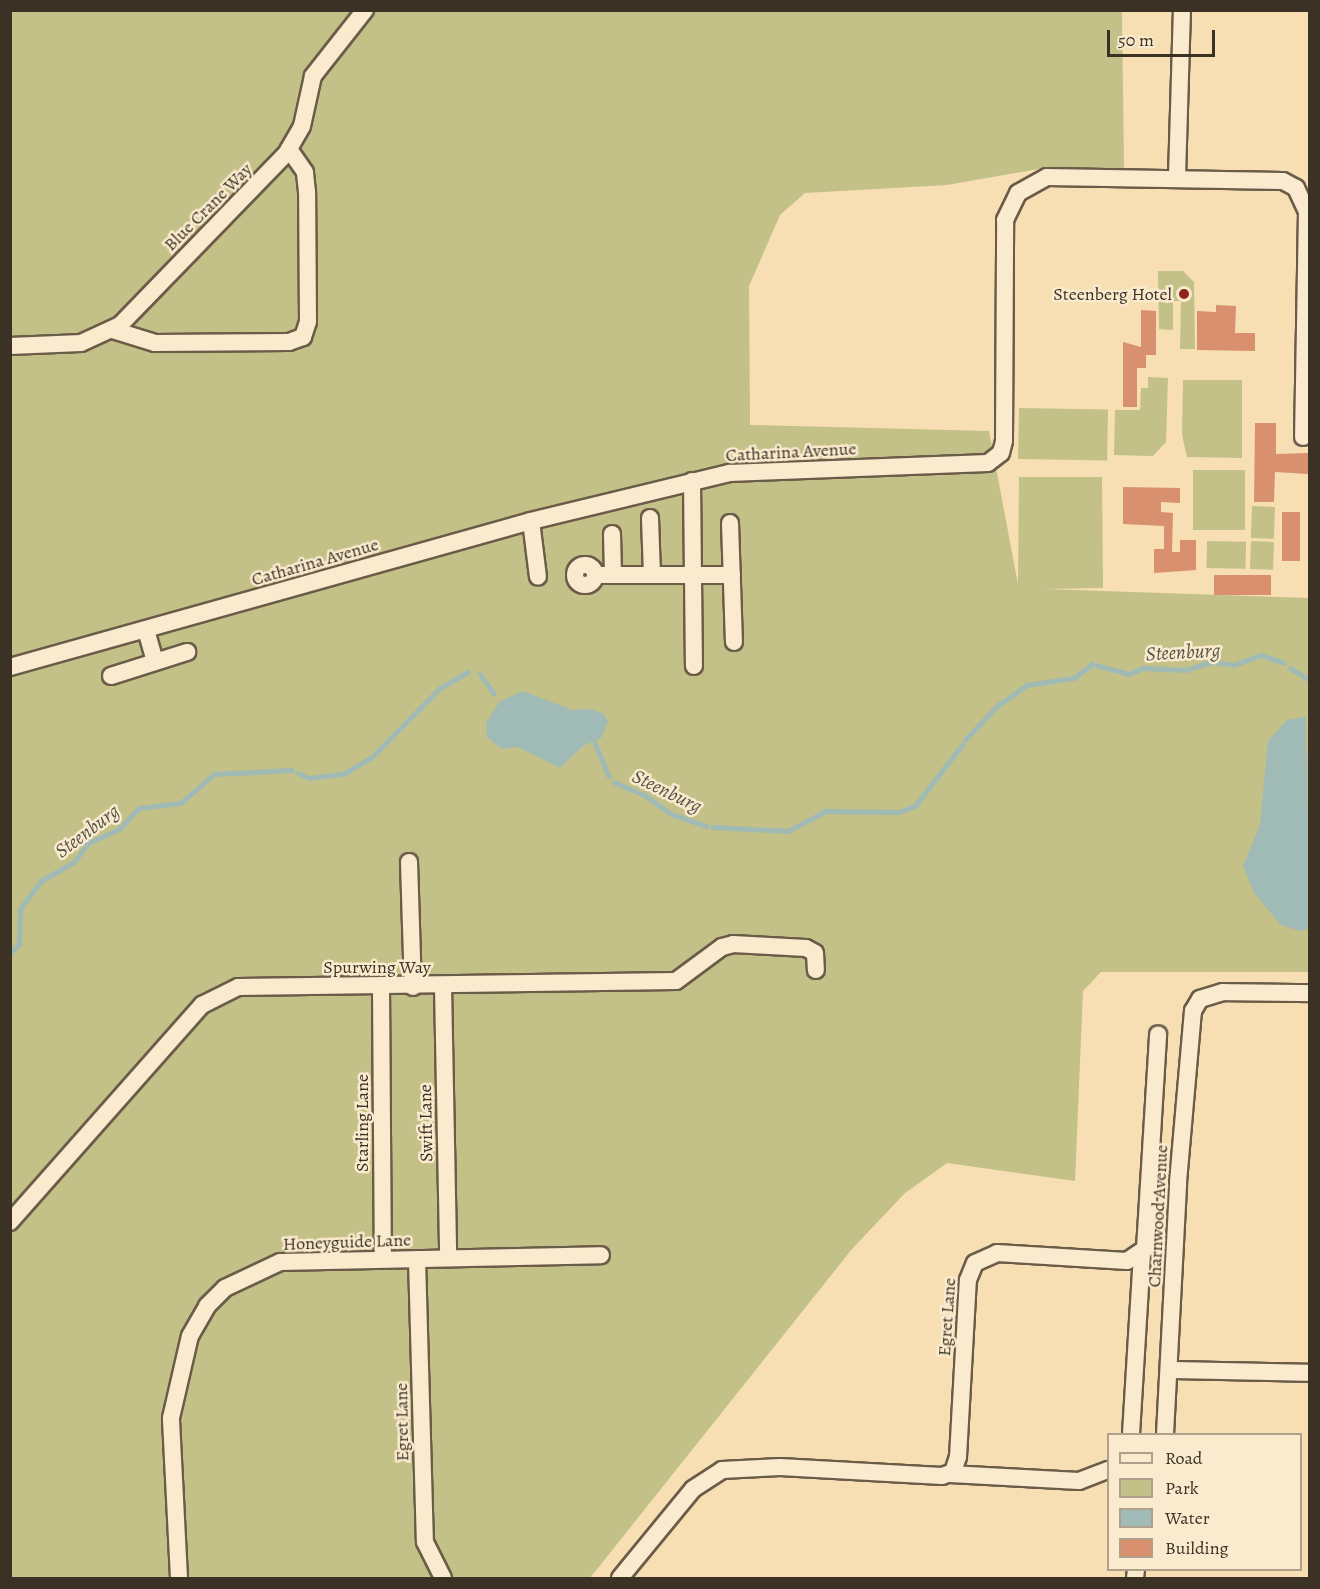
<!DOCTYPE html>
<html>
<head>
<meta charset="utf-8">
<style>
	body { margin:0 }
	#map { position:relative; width:1320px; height:1589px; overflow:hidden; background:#f7dfb3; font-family:Alegreya,serif }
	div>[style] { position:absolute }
	.green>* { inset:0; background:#c3c088; transform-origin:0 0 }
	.water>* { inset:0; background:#a0bab6 }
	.stream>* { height:4.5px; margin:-2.25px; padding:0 2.25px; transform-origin:2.25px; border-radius:2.25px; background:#a0bab6 }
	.building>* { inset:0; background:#d8906e; transform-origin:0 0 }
	.roads { filter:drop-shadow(2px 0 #6a5c48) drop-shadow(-2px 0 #6a5c48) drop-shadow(0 2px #6a5c48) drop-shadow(0 -2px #6a5c48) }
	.minor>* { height:16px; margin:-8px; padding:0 8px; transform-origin:8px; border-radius:8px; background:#faeace }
	.minor>.ring { margin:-8px; padding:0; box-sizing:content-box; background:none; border:16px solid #faeace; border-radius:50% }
	.dots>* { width:16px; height:16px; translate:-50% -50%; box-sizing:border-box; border:3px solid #faeace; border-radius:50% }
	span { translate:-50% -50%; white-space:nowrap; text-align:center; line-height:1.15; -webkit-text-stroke:5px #faeace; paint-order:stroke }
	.street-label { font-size:18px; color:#3b3124 }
	.poi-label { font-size:18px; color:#3b3124 }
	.right { translate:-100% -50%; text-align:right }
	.water-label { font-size:20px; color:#545348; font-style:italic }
	.frame { position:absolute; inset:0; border:12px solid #3b3124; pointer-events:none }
	.legend { position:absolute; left:1107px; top:1433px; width:195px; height:138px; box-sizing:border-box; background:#faeace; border:2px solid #aea08a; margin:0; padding:8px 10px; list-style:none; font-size:18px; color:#3b3124 }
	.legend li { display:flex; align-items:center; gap:12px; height:30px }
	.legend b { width:30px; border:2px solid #aea08a }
	.scale { position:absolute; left:1107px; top:30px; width:108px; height:27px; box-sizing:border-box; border:3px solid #3b3124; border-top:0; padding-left:8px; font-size:18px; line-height:21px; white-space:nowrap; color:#3b3124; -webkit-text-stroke:4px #faeace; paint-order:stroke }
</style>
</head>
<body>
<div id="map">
	<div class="green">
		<i style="clip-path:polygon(11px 11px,1122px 11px,1124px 168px,1044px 168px,947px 185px,805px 193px,780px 215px,749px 286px,750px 425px,989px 431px,1018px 584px,1019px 477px,1102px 477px,1103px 588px,1045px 589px,1309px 598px,1309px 972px,1101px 972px,1083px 991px,1075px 1181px,947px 1163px,905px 1193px,852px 1249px,590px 1578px,11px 1578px)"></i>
		<i style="clip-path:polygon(1158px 271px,1183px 271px,1194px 282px,1195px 349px,1180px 349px,1181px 301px,1173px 301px,1173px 330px,1159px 329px)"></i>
		<i style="clip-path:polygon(1148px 377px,1168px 378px,1166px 442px,1153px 456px,1114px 455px,1115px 410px,1140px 410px,1141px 388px,1148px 388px)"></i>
		<i style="clip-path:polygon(1183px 380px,1242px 380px,1242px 458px,1187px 457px,1182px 435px)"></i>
		<i style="left:1019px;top:408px;width:89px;height:51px;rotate:1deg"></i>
		<i style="left:1193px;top:470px;width:52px;height:60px"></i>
		<i style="left:1252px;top:506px;width:23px;height:32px;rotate:2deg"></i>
		<i style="left:1207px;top:541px;width:39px;height:27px;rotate:1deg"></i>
		<i style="left:1251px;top:541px;width:23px;height:28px;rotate:2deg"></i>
	</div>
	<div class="water">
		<i style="clip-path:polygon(523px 691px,572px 710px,591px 709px,604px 714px,608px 721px,601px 738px,583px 746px,560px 768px,518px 747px,502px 749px,487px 737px,486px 723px,500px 701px)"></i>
		<i style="clip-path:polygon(1306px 717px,1310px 928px,1300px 931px,1281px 925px,1254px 893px,1243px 866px,1260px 825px,1268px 741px,1287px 720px)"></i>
	</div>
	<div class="stream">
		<i style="left:1290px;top:668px;width:23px;rotate:31deg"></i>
		<i style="left:480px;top:674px;width:24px;rotate:54deg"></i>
		<i style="left:965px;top:740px;width:47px;rotate:-46.7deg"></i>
		<i style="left:997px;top:706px;width:37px;rotate:-35deg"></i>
		<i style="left:1027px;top:685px;width:48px;rotate:-8.5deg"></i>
		<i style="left:1074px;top:678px;width:23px;rotate:-38deg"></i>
		<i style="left:1092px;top:664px;width:38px;rotate:15deg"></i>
		<i style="left:1129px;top:674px;width:15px;rotate:-23deg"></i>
		<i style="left:1143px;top:668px;width:43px;rotate:2.7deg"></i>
		<i style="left:1186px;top:670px;width:26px;rotate:-18deg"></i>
		<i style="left:1211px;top:662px;width:23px;rotate:7deg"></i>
		<i style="left:1234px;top:665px;width:29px;rotate:-20deg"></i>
		<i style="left:1261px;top:655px;width:24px;rotate:19deg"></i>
		<i style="left:595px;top:743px;width:36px;rotate:67deg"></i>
		<i style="left:298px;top:773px;width:12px;rotate:24deg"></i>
		<i style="left:309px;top:778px;width:34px;rotate:-7deg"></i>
		<i style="left:343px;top:774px;width:32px;rotate:-30deg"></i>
		<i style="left:371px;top:758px;width:98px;rotate:-45.4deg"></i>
		<i style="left:440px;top:688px;width:32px;rotate:-30deg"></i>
		<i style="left:614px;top:782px;width:34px;rotate:23deg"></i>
		<i style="left:645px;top:795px;width:32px;rotate:36deg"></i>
		<i style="left:671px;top:814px;width:37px;rotate:19deg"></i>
		<i style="left:712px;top:827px;width:76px;rotate:3deg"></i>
		<i style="left:788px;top:831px;width:43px;rotate:-27.8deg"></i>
		<i style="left:826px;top:811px;width:73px;rotate:0.8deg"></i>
		<i style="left:899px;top:812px;width:17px;rotate:-21deg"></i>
		<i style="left:915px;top:806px;width:77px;rotate:-52.4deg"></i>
		<i style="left:10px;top:953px;width:13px;rotate:-45deg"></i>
		<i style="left:19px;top:944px;width:35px;rotate:-88deg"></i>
		<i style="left:20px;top:909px;width:35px;rotate:-53deg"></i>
		<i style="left:41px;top:881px;width:39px;rotate:-30deg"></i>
		<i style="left:75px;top:861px;width:22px;rotate:-54deg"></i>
		<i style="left:88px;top:843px;width:34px;rotate:-24deg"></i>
		<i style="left:119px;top:829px;width:29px;rotate:-46deg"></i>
		<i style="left:139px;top:808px;width:42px;rotate:-6.8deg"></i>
		<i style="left:181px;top:803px;width:44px;rotate:-41.3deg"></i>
		<i style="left:214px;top:774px;width:78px;rotate:-2.9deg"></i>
	</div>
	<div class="building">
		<i style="clip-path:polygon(1216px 305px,1236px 306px,1235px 333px,1255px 333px,1255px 351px,1197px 350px,1197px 311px,1216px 312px)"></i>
		<i style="clip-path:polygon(1141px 310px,1156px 311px,1156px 355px,1146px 355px,1146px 368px,1137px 368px,1137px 407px,1123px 407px,1123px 342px,1141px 347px)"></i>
		<i style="clip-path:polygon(1255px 423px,1276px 423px,1276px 454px,1309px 453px,1308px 474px,1275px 472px,1274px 502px,1254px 502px)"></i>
		<i style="clip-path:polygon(1123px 487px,1180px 488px,1180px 503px,1161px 502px,1161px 512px,1173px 513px,1172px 552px,1180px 552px,1180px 540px,1196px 540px,1196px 570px,1154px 573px,1154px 549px,1164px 549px,1164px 526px,1123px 524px)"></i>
		<i style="left:1300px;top:512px;width:49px;height:18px;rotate:90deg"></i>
		<i style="left:1214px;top:575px;width:57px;height:20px"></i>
	</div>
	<div class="roads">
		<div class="minor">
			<i style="left:1177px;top:177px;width:167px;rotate:-88.3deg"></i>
			<i style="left:113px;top:330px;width:44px;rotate:17.2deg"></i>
			<i style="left:155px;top:343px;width:134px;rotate:-0.4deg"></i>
			<i style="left:289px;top:342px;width:15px;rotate:-20deg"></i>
			<i style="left:303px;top:337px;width:16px;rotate:-72deg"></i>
			<i style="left:308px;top:322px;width:130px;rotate:-90.4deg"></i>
			<i style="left:307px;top:192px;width:20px;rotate:-96deg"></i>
			<i style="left:305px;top:172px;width:28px;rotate:-125deg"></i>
			<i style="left:10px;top:346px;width:71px;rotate:-2.4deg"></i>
			<i style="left:81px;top:343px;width:43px;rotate:-24.8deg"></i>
			<i style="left:120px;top:325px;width:238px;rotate:-45.9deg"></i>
			<i style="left:286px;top:154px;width:32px;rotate:-60deg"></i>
			<i style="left:302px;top:126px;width:51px;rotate:-77.6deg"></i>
			<i style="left:313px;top:76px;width:84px;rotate:-51.8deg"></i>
			<i style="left:692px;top:481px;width:185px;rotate:89.4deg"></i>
			<i style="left:650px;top:518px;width:56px;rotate:88deg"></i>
			<i style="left:531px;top:521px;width:56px;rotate:82.9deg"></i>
			<i style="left:730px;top:523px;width:119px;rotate:88.1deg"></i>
			<i style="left:612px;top:534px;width:40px;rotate:88.6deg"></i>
			<i class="ring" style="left:575px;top:565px;width:4px;height:4px"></i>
			<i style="left:595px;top:575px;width:137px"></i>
			<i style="left:146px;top:630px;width:32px;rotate:74deg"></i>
			<i style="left:10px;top:667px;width:541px;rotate:-15.65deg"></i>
			<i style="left:531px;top:521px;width:204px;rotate:-13.6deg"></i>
			<i style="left:729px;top:473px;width:259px;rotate:-2.2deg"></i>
			<i style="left:988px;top:463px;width:16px;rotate:-38deg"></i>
			<i style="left:1001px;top:453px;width:12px;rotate:-76deg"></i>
			<i style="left:1004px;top:441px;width:221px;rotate:-89.7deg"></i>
			<i style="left:1005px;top:220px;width:30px;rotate:-64deg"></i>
			<i style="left:1018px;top:193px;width:33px;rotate:-29deg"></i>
			<i style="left:1047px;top:177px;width:236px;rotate:1deg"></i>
			<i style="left:1283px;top:181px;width:15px;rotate:28deg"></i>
			<i style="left:1296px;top:188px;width:26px;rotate:65deg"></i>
			<i style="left:1307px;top:212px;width:225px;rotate:91deg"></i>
			<i style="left:111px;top:676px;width:80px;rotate:-17.5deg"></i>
			<i style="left:409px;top:862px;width:125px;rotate:88.2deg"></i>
			<i style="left:443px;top:986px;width:272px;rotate:88.9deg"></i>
			<i style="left:381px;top:987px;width:272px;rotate:89.6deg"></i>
			<i style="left:10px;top:1222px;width:290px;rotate:-48.5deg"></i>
			<i style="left:202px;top:1005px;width:40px;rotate:-26.6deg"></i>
			<i style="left:238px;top:987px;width:438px;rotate:-0.8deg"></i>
			<i style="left:676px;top:981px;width:57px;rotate:-36.5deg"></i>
			<i style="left:722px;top:947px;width:11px;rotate:-15deg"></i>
			<i style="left:733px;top:944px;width:73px;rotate:3.1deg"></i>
			<i style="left:806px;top:948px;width:10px;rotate:29deg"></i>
			<i style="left:815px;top:953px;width:17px;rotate:87deg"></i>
			<i style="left:417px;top:1259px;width:283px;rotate:88.4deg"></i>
			<i style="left:425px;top:1542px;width:40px;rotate:63.4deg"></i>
			<i style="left:1169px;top:1370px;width:141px;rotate:1.2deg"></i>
			<i style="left:1131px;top:1434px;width:181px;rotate:-86.5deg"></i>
			<i style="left:1165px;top:1434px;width:252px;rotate:-87deg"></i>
			<i style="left:1178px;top:1182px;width:172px;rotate:-85deg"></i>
			<i style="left:1193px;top:1011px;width:14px;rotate:-60deg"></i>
			<i style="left:1200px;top:999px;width:24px;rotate:-17deg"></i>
			<i style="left:1223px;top:992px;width:87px;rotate:0.7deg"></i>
			<i style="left:950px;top:1474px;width:129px;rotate:3.1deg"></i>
			<i style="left:1079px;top:1481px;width:31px;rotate:-21deg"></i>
			<i style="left:179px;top:1578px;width:160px;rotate:-92.9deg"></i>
			<i style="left:171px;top:1418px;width:84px;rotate:-77deg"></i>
			<i style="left:190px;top:1336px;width:34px;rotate:-60deg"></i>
			<i style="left:207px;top:1306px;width:25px;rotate:-45deg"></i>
			<i style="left:225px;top:1288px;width:61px;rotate:-25.3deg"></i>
			<i style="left:280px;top:1262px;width:321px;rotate:-1.2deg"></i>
			<i style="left:620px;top:1578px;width:115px;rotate:-50.6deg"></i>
			<i style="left:693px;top:1489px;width:35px;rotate:-33deg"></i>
			<i style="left:722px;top:1470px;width:58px;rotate:-3deg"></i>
			<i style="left:780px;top:1467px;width:162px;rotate:3.2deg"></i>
			<i style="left:942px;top:1476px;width:12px;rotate:-20deg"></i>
			<i style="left:953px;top:1472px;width:16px;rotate:-72deg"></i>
			<i style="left:958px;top:1457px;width:177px;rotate:-86.8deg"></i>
			<i style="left:968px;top:1280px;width:18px;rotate:-68deg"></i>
			<i style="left:975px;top:1263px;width:24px;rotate:-24deg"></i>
			<i style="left:997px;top:1253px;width:130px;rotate:3.5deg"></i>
			<i style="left:1127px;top:1261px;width:22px;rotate:-34deg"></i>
			<i style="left:1145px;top:1249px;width:215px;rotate:-86.5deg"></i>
			<i style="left:1135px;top:1578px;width:8px;rotate:-83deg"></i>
		</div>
	</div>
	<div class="dots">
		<i style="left:1184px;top:294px;background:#8f2418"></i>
	</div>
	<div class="street-label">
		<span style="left:208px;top:207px;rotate:-45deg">Blue Crane Way</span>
		<span style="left:791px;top:452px;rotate:-3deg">Catharina Avenue</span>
		<span style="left:315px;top:562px;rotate:-16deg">Catharina Avenue</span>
		<span style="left:377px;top:967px">Spurwing Way</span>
		<span style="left:362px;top:1123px;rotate:-90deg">Starling Lane</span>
		<span style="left:426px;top:1123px;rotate:-91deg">Swift Lane</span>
		<span style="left:1158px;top:1216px;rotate:-87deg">Charnwood Avenue</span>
		<span style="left:347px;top:1242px;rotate:-2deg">Honeyguide Lane</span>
		<span style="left:947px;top:1317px;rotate:-86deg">Egret Lane</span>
		<span style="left:402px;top:1422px;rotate:-91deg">Egret Lane</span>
	</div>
	<div class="poi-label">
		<span class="right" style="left:1172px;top:294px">Steenberg Hotel</span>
	</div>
	<div class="water-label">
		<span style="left:1183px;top:652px;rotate:-3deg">Steenburg</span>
		<span style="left:667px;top:791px;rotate:26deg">Steenburg</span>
		<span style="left:87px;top:831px;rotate:-37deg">Steenburg</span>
	</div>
	<div class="frame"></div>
	<ul class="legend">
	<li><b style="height:8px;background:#faeace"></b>Road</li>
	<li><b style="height:16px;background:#c3c088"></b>Park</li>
	<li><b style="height:16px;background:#a0bab6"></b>Water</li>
	<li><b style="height:16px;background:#d8906e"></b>Building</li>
	</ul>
	<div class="scale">50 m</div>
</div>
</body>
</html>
